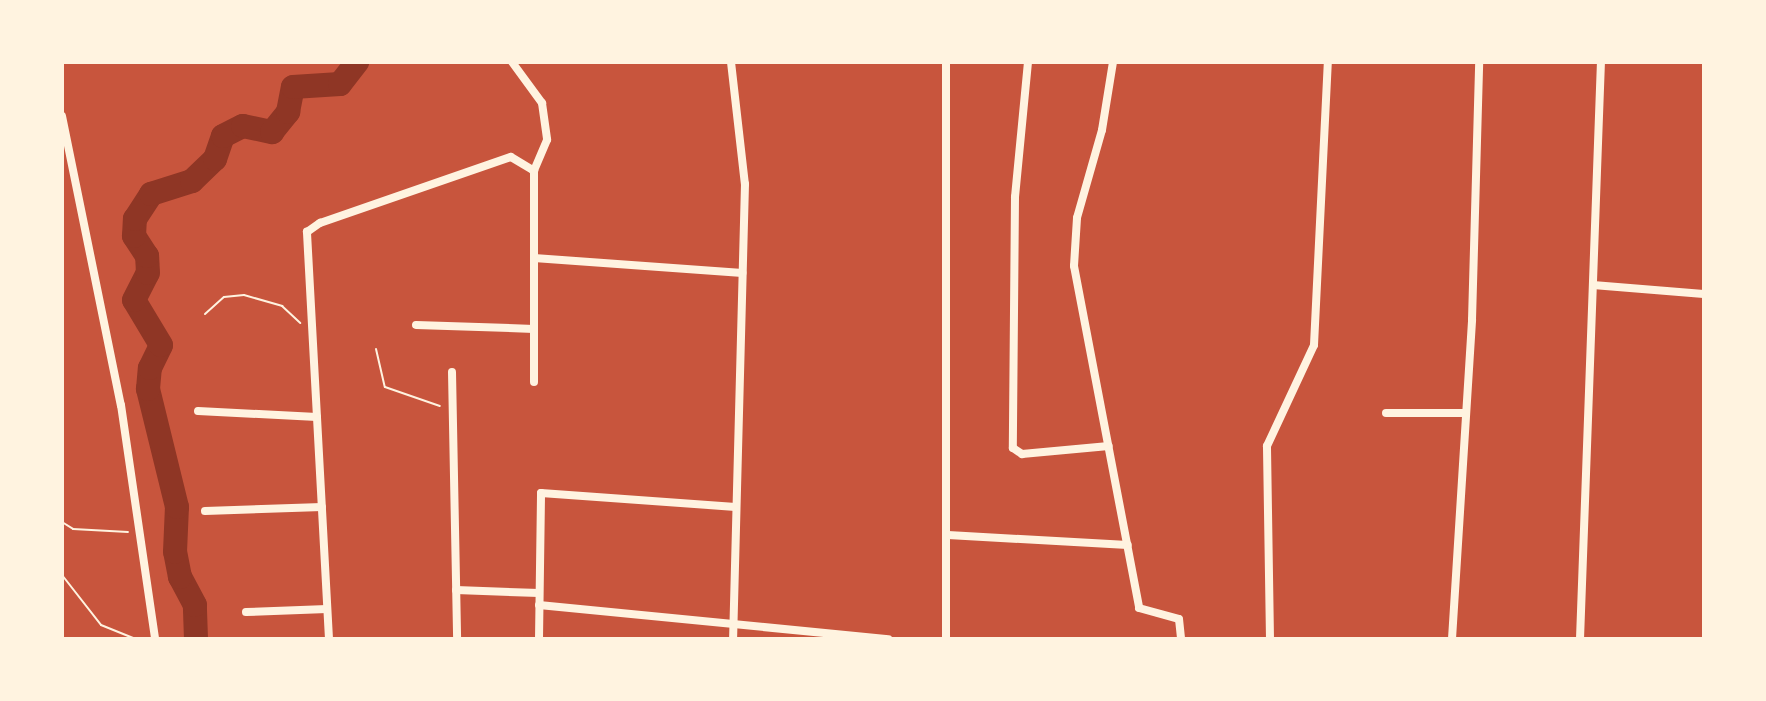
<!DOCTYPE html>
<html>
<head>
<meta charset="utf-8">
<style>
	body { margin:0 }
	#map { position:relative; width:1766px; height:701px; overflow:hidden; background:#c8553d; font-family:Barlow,sans-serif }
	div>[style] { position:absolute }
	.river>* { height:24px; margin:-12px; padding:0 12px; transform-origin:12px; border-radius:12px; background:#8f3625 }
	.path>* { height:2px; margin:-1px; padding:0 1px; transform-origin:1px; border-radius:1px; background:#fff3e0 }
	.minor>* { height:8px; margin:-4px; padding:0 4px; transform-origin:4px; border-radius:4px; background:#fff3e0 }
	span { translate:-50% -50%; white-space:nowrap; text-align:center; line-height:1.15; -webkit-text-stroke:8px #fff3e0; paint-order:stroke }
	.frame { position:absolute; inset:0; border:64px solid #fff3e0; pointer-events:none }
</style>
</head>
<body>
<div id="map">
	<div class="river">
		<i style="left:196px;top:639px;width:34px;rotate:-92deg"></i>
		<i style="left:195px;top:605px;width:32px;rotate:-118deg"></i>
		<i style="left:180px;top:577px;width:25px;rotate:-101deg"></i>
		<i style="left:175px;top:552px;width:45px;rotate:-87.5deg"></i>
		<i style="left:177px;top:507px;width:122px;rotate:-103.8deg"></i>
		<i style="left:148px;top:389px;width:21px;rotate:-85deg"></i>
		<i style="left:150px;top:368px;width:25px;rotate:-64deg"></i>
		<i style="left:161px;top:345px;width:52px;rotate:-121deg"></i>
		<i style="left:134px;top:300px;width:30px;rotate:-63deg"></i>
		<i style="left:148px;top:273px;width:17px;rotate:-93deg"></i>
		<i style="left:147px;top:256px;width:24px;rotate:-123deg"></i>
		<i style="left:134px;top:236px;width:17px;rotate:-87deg"></i>
		<i style="left:135px;top:219px;width:30px;rotate:-57deg"></i>
		<i style="left:151px;top:194px;width:43px;rotate:-17.6deg"></i>
		<i style="left:192px;top:181px;width:32px;rotate:-44deg"></i>
		<i style="left:215px;top:159px;width:24px;rotate:-71deg"></i>
		<i style="left:223px;top:136px;width:22px;rotate:-27deg"></i>
		<i style="left:243px;top:126px;width:30px;rotate:12deg"></i>
		<i style="left:272px;top:132px;width:26px;rotate:-51deg"></i>
		<i style="left:288px;top:112px;width:25px;rotate:-79deg"></i>
		<i style="left:293px;top:87px;width:47px;rotate:-3.7deg"></i>
		<i style="left:340px;top:84px;width:28px;rotate:-52deg"></i>
	</div>
	<div class="path">
		<i style="left:205px;top:314px;width:25px;rotate:-42deg"></i>
		<i style="left:224px;top:297px;width:20px;rotate:-6deg"></i>
		<i style="left:244px;top:295px;width:40px;rotate:16deg"></i>
		<i style="left:282px;top:306px;width:25px;rotate:43deg"></i>
		<i style="left:376px;top:349px;width:39px;rotate:77deg"></i>
		<i style="left:385px;top:387px;width:58px;rotate:19.1deg"></i>
		<i style="left:62px;top:522px;width:13px;rotate:32deg"></i>
		<i style="left:73px;top:529px;width:55px;rotate:3.1deg"></i>
		<i style="left:62px;top:575px;width:63px;rotate:52deg"></i>
		<i style="left:101px;top:625px;width:38px;rotate:22deg"></i>
	</div>
	<div class="minor">
		<i style="left:512px;top:62px;width:51px;rotate:53.8deg"></i>
		<i style="left:542px;top:103px;width:37px;rotate:82deg"></i>
		<i style="left:547px;top:140px;width:34px;rotate:113deg"></i>
		<i style="left:534px;top:171px;width:211px;rotate:90deg"></i>
		<i style="left:731px;top:62px;width:123px;rotate:83.5deg"></i>
		<i style="left:745px;top:184px;width:455px;rotate:91.5deg"></i>
		<i style="left:946px;top:62px;width:577px;rotate:90deg"></i>
		<i style="left:1028px;top:62px;width:136px;rotate:95.5deg"></i>
		<i style="left:1015px;top:197px;width:251px;rotate:90.5deg"></i>
		<i style="left:1013px;top:448px;width:11px;rotate:34deg"></i>
		<i style="left:1022px;top:454px;width:87px;rotate:-5.3deg"></i>
		<i style="left:1113px;top:62px;width:69px;rotate:99.2deg"></i>
		<i style="left:1102px;top:130px;width:91px;rotate:105.9deg"></i>
		<i style="left:1077px;top:218px;width:48px;rotate:93.6deg"></i>
		<i style="left:1074px;top:266px;width:348px;rotate:79.2deg"></i>
		<i style="left:1139px;top:608px;width:41px;rotate:15.4deg"></i>
		<i style="left:1179px;top:619px;width:20px;rotate:84deg"></i>
		<i style="left:62px;top:116px;width:295px;rotate:78.5deg"></i>
		<i style="left:121px;top:405px;width:236px;rotate:81.7deg"></i>
		<i style="left:534px;top:258px;width:209px;rotate:4.1deg"></i>
		<i style="left:1593px;top:285px;width:111px;rotate:4.6deg"></i>
		<i style="left:416px;top:325px;width:118px;rotate:1.9deg"></i>
		<i style="left:452px;top:372px;width:267px;rotate:88.9deg"></i>
		<i style="left:198px;top:411px;width:119px;rotate:2.9deg"></i>
		<i style="left:1386px;top:413px;width:80px"></i>
		<i style="left:205px;top:511px;width:117px;rotate:-2deg"></i>
		<i style="left:948px;top:535px;width:180px;rotate:3.2deg"></i>
		<i style="left:456px;top:590px;width:83px;rotate:2.1deg"></i>
		<i style="left:539px;top:605px;width:351px;rotate:5.6deg"></i>
		<i style="left:246px;top:612px;width:81px;rotate:-2.1deg"></i>
		<i style="left:329px;top:639px;width:408px;rotate:-93.1deg"></i>
		<i style="left:307px;top:232px;width:16px;rotate:-35deg"></i>
		<i style="left:320px;top:223px;width:202px;rotate:-19.1deg"></i>
		<i style="left:511px;top:157px;width:27px;rotate:31deg"></i>
		<i style="left:539px;top:639px;width:146px;rotate:-89.2deg"></i>
		<i style="left:541px;top:493px;width:195px;rotate:4.1deg"></i>
		<i style="left:1270px;top:639px;width:193px;rotate:-90.9deg"></i>
		<i style="left:1267px;top:446px;width:111px;rotate:-65deg"></i>
		<i style="left:1314px;top:345px;width:283px;rotate:-87.2deg"></i>
		<i style="left:1452px;top:639px;width:320px;rotate:-86.4deg"></i>
		<i style="left:1472px;top:320px;width:258px;rotate:-88.4deg"></i>
		<i style="left:1580px;top:639px;width:577px;rotate:-87.92deg"></i>
	</div>
	<div class="frame"></div>
</div>
</body>
</html>
